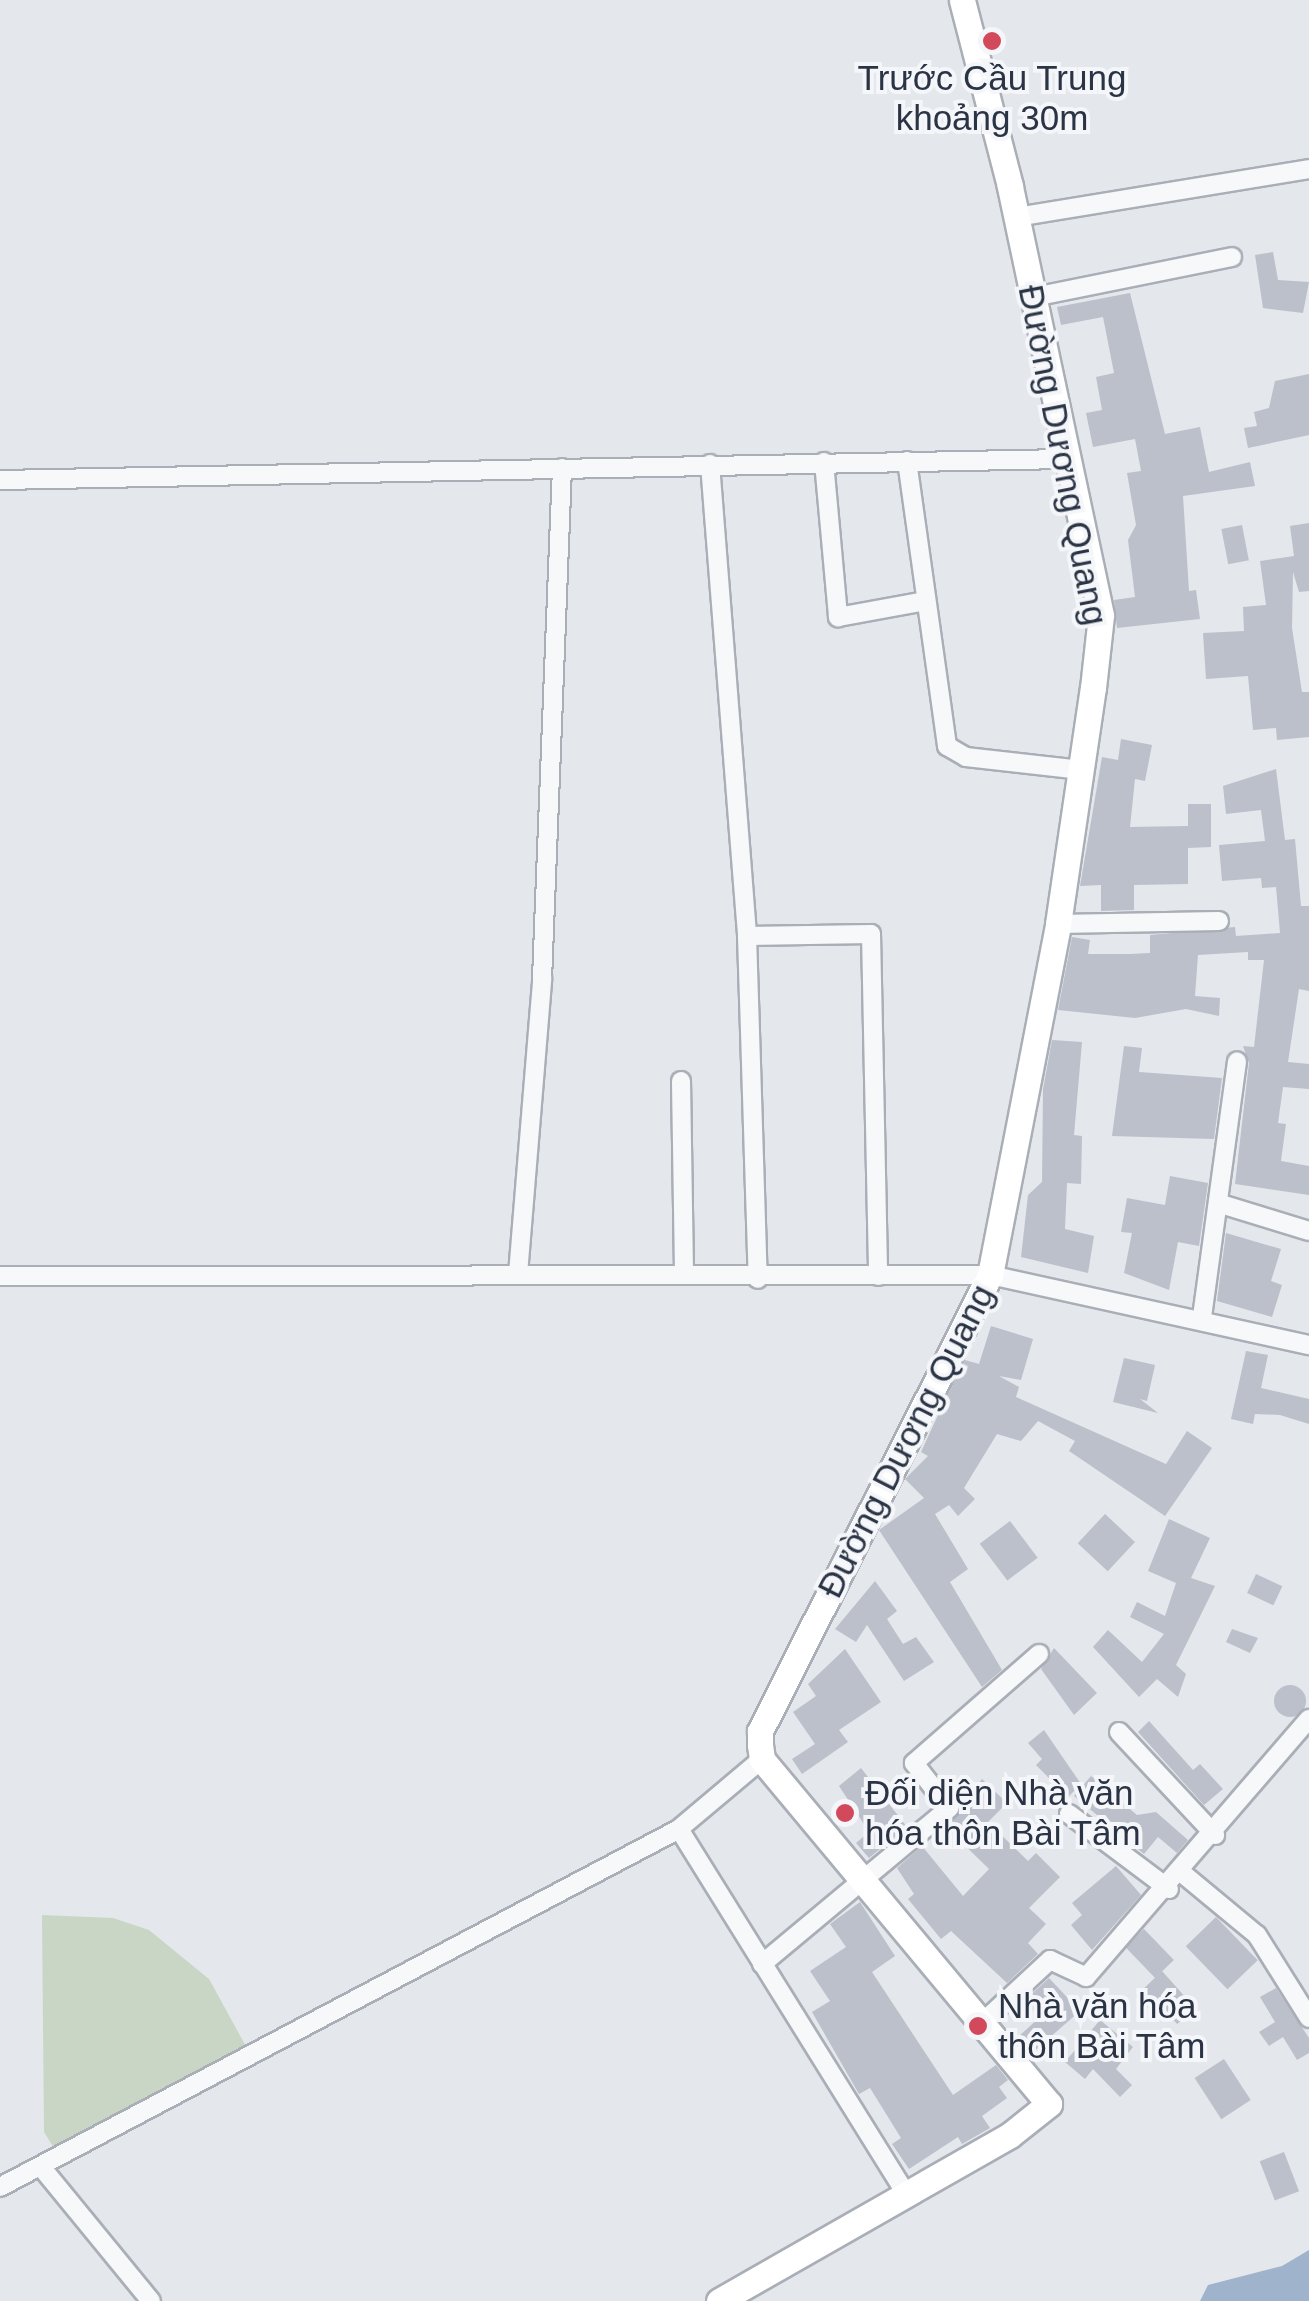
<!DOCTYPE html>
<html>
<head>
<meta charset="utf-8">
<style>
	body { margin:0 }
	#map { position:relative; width:1309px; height:2301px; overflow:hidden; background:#e4e7ec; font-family:Helvetica,sans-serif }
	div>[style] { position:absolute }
	.green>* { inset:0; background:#c9d6c5 }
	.water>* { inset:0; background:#9fb4cc }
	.building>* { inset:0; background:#bbc0ca; transform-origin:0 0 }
	.round { border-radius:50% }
	.roads { filter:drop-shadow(2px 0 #a9aeb7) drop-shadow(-2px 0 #a9aeb7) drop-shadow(0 2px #a9aeb7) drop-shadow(0 -2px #a9aeb7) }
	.street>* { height:18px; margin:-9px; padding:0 9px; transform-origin:9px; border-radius:9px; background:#f7f8fa }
	.secondary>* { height:25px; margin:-12.5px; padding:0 12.5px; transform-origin:12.5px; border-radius:12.5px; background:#fff }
	.dots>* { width:28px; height:28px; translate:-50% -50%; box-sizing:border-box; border:5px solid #f4f6f9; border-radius:50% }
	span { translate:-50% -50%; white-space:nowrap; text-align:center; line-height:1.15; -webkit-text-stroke:8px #f4f6f9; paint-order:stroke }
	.poi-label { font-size:35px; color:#2b3445 }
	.left { translate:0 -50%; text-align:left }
	.street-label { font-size:35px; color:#2b3445 }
</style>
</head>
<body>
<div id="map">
	<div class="green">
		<i style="clip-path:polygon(42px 1915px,113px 1918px,149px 1930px,209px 1979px,248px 2050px,57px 2153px,44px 2132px)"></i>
	</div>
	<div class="water">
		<i style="clip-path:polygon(1309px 2250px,1309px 2301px,1200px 2301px,1208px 2285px,1282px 2266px)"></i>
	</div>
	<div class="building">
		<i style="clip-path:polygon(1273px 252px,1278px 280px,1309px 282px,1303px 313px,1263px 308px,1255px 255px)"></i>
		<i style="clip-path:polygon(1130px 293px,1165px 434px,1200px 427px,1209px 472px,1250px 462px,1255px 486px,1183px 496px,1189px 591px,1196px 590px,1200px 619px,1117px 628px,1114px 600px,1135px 597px,1128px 540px,1136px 525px,1127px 473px,1141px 471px,1135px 439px,1093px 447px,1086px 413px,1102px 410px,1096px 377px,1114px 373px,1103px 317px,1061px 325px,1057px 307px)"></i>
		<i style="clip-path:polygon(1309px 374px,1309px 435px,1248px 448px,1244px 428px,1257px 426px,1254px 412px,1269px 408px,1275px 381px)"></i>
		<i style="clip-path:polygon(1309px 523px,1309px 591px,1299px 592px,1293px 572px,1292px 628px,1302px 692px,1309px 692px,1309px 737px,1277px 740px,1276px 728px,1253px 730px,1248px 676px,1206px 679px,1203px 633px,1244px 631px,1243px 607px,1266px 605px,1260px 561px,1294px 556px,1290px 526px)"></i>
		<i style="left:1242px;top:525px;width:36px;height:21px;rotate:79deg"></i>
		<i style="clip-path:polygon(1121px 739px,1152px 745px,1145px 781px,1135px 779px,1130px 827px,1188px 826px,1188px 804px,1211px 804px,1211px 847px,1188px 848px,1188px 884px,1134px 885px,1134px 910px,1101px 911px,1101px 885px,1080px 886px,1102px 757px,1118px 760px)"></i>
		<i style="clip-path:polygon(1276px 769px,1285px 840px,1295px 839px,1301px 906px,1309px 906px,1309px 991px,1299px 989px,1288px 1062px,1309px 1064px,1309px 1089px,1283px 1087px,1278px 1123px,1286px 1124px,1281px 1161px,1309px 1166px,1309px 1195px,1235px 1184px,1249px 1063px,1243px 1046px,1254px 1047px,1264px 960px,1248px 960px,1248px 952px,1198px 955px,1195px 996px,1220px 998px,1219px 1016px,1186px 1009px,1135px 1018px,1058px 1010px,1072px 937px,1090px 940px,1088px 954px,1130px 954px,1150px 953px,1150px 935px,1235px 927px,1236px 936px,1280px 933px,1276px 887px,1262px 888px,1261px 878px,1222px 881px,1219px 845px,1265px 841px,1261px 810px,1226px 814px,1223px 786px)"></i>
		<i style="clip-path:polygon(1052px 1040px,1082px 1042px,1074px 1135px,1082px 1136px,1081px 1184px,1067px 1183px,1065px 1229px,1094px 1236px,1088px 1273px,1021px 1257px,1028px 1195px,1042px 1182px,1043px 1089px)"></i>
		<i style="clip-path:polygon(1124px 1046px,1142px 1048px,1139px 1072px,1222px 1078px,1214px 1139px,1112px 1136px)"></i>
		<i style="clip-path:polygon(1170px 1176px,1208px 1183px,1199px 1246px,1178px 1242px,1169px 1290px,1124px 1273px,1132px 1233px,1121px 1232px,1127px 1198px,1165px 1205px)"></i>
		<i style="clip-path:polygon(1226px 1233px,1281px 1249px,1271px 1281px,1282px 1285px,1272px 1317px,1217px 1301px)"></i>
		<i style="clip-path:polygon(991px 1326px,1033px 1339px,1021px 1380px,999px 1376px,1019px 1387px,1016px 1397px,1166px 1464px,1187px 1431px,1212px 1448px,1165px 1516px,1069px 1451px,1075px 1441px,1038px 1421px,1021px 1441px,997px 1434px,964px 1488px,975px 1499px,958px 1516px,949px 1505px,935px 1514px,968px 1569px,950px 1582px,1002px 1670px,982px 1687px,879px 1530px,924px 1498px,905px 1479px,928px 1456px,921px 1452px,943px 1404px,965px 1360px,979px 1364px)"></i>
		<i style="clip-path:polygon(1246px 1351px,1268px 1355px,1261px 1388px,1309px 1399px,1309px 1424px,1280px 1415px,1255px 1414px,1253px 1424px,1231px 1419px)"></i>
		<i style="clip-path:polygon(1124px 1358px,1155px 1365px,1147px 1401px,1140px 1399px,1158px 1413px,1113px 1402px)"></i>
		<i style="left:1105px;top:1514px;width:41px;height:40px;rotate:43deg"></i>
		<i style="clip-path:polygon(1169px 1519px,1210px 1538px,1191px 1578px,1215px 1586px,1176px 1665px,1186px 1674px,1178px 1697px,1157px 1679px,1139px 1697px,1093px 1647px,1108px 1630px,1142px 1662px,1164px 1634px,1130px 1617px,1137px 1602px,1165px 1616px,1176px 1583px,1148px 1571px)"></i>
		<i style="left:1010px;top:1521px;width:46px;height:38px;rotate:53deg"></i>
		<i style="left:1256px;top:1574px;width:29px;height:21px;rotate:25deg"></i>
		<i style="clip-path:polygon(875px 1581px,897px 1611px,887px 1619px,903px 1644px,916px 1637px,934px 1662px,904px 1681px,867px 1625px,856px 1642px,835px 1629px)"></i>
		<i style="clip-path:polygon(1232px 1629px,1258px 1638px,1250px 1653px,1226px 1642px)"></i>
		<i style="clip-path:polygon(1054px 1648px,1097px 1693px,1074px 1715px,1041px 1669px)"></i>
		<i style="clip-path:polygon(845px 1649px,881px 1702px,839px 1730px,848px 1742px,802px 1774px,792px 1759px,815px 1744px,793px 1712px,816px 1696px,808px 1684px)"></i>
		<i class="round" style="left:1274px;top:1685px;width:32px;height:32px"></i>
		<i style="clip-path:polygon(1149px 1721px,1193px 1770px,1200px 1764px,1223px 1789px,1204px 1805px,1138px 1732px)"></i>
		<i style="clip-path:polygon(1044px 1730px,1081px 1784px,1068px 1797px,1036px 1765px,1042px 1759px,1028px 1743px)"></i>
		<i style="clip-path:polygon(861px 1768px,907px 1827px,869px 1858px,856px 1843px,869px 1832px,839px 1786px)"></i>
		<i style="clip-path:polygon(1091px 1776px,1137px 1815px,1156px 1812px,1188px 1840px,1177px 1853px,1158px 1837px,1144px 1854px,1074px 1796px)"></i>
		<i style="clip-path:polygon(982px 1779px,1007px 1803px,988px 1822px,1028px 1861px,1036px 1853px,1060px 1877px,1029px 1908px,1046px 1924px,1028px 1943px,1038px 1954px,1007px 1983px,951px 1931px,941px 1939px,908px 1899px,914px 1894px,897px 1868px,922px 1846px,963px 1896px,989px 1869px,946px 1827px)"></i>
		<i style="clip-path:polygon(1116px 1866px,1141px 1895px,1092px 1950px,1071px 1925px,1082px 1915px,1072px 1903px)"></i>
		<i style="clip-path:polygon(860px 1902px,895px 1956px,872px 1972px,953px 2095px,996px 2065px,1008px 2080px,999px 2087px,1007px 2098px,982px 2116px,990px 2128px,962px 2144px,958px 2137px,909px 2169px,892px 2144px,901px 2138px,870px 2088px,859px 2094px,812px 2012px,830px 2001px,810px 1971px,846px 1947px,830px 1924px)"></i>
		<i style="left:1216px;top:1917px;width:60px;height:42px;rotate:46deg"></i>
		<i style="left:1144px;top:1929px;width:43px;height:26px;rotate:46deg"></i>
		<i style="clip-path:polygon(1162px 1971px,1196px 2009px,1177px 2024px,1156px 1999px,1147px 2008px,1136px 1996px)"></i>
		<i style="clip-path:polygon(1049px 1978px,1080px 2011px,1032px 2053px,1018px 2037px,1039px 2018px,1024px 2001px)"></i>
		<i style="clip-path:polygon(1276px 1988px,1309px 2038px,1309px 2053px,1297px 2060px,1283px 2037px,1269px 2046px,1259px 2032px,1275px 2022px,1260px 1997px)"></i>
		<i style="clip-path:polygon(1100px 2020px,1133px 2047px,1116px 2069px,1132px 2085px,1120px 2097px,1093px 2069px,1085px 2079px,1065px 2062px)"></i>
		<i style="left:1224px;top:2059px;width:49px;height:35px;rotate:57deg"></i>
		<i style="left:1284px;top:2152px;width:42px;height:26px;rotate:69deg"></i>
	</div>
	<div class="roads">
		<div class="street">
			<i style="left:1017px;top:217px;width:296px;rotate:-9.3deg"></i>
			<i style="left:1034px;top:297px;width:202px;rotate:-11.4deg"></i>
			<i style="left:907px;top:461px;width:288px;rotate:82deg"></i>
			<i style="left:947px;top:746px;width:22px;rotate:30deg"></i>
			<i style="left:966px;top:757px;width:116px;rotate:6.4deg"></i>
			<i style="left:824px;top:462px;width:156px;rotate:84.8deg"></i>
			<i style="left:838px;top:617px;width:89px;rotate:-10.3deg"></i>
			<i style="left:710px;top:464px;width:473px;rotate:85.5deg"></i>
			<i style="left:747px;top:936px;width:343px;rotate:88.2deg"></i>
			<i style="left:0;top:480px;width:1068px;rotate:-1.13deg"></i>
			<i style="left:1058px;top:924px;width:161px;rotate:-1.1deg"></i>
			<i style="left:747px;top:936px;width:124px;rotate:-0.9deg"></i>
			<i style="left:871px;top:934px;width:342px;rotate:88.8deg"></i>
			<i style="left:681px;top:1081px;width:191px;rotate:89.1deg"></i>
			<i style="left:1221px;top:1204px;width:92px;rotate:17.1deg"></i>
			<i style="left:518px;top:1274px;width:296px;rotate:-85.3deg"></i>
			<i style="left:542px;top:979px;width:511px;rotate:-87.76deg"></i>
			<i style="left:0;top:1276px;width:990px;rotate:-0.06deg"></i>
			<i style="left:990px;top:1275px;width:327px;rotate:12.4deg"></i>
			<i style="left:1202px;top:1317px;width:258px;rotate:-82.2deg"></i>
			<i style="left:1119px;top:1732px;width:141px;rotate:47deg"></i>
			<i style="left:762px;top:1759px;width:109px;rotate:139.9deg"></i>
			<i style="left:679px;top:1829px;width:426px;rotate:58.1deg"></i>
			<i style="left:1069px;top:1814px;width:125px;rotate:36.9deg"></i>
			<i style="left:1182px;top:1873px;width:97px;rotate:39.6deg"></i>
			<i style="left:1257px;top:1935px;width:98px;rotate:57.9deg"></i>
			<i style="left:762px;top:1964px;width:244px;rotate:-39.8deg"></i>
			<i style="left:949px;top:1808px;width:57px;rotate:-127.9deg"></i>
			<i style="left:914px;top:1763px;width:166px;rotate:-41.1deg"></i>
			<i style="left:984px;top:2021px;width:90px;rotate:-42.7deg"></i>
			<i style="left:1050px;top:1960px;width:40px;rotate:25deg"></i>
			<i style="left:1086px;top:1977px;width:341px;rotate:-49.2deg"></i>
			<i style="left:42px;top:2168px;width:172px;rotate:50.7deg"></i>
			<i style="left:0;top:2187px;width:768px;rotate:-27.8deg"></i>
		</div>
		<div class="secondary">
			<i style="left:719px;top:2301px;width:335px;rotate:-29.7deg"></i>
			<i style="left:1010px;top:2135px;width:50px;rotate:-38.5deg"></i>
			<i style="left:1049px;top:2104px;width:449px;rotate:-129.8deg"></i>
			<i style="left:762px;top:1759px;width:14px;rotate:-98deg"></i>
			<i style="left:760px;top:1745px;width:14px;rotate:-90deg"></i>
			<i style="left:760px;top:1731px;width:511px;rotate:-63.23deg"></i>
			<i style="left:990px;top:1275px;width:358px;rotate:-79deg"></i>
			<i style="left:1058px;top:924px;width:239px;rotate:-81.6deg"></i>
			<i style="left:1093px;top:688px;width:73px;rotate:-83.7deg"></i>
			<i style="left:1101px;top:615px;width:439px;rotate:-102deg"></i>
			<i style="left:1010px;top:186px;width:192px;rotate:-104.5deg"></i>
		</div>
	</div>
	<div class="dots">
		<i style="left:992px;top:41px;background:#d1495b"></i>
		<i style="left:845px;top:1813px;background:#d1495b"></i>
		<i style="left:978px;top:2026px;background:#d1495b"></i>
	</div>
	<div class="poi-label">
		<span style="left:992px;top:98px">Trước Cầu Trung<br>khoảng 30m</span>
		<span class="left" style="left:865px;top:1813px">Đối diện Nhà văn<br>hóa thôn Bài Tâm</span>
		<span class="left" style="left:998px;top:2026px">Nhà văn hóa<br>thôn Bài Tâm</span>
	</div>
	<div class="street-label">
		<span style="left:1063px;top:455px;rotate:79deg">Đường Dương Quang</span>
		<span style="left:906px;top:1441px;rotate:-63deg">Đường Dương Quang</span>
	</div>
</div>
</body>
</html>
